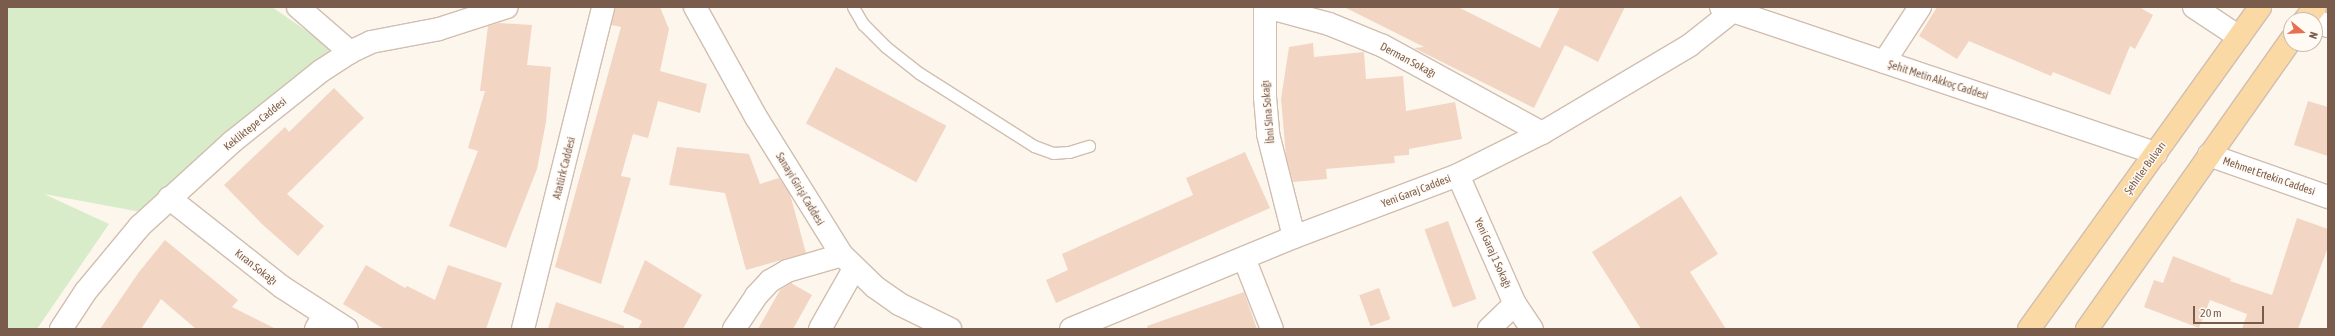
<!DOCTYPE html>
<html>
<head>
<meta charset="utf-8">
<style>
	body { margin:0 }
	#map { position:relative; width:2335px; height:336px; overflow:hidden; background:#fdf6ec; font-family:"Asap Condensed",sans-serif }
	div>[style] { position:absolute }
	.green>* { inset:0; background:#d8ecc9 }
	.building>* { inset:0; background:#f3d5c3; transform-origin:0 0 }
	.roads { filter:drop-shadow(1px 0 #d1beb0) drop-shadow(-1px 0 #d1beb0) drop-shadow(0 1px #d1beb0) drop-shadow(0 -1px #d1beb0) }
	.lane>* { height:11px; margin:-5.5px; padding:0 5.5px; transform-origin:5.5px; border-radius:5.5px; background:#fff }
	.street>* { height:22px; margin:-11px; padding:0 11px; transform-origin:11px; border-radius:11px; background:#fff }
	.secondary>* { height:22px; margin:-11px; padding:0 11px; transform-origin:11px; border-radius:11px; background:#fff }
	.primary>* { height:22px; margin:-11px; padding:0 11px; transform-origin:11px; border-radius:11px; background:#fbd9a5 }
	span { translate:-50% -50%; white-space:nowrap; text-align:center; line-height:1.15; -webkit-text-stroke:3px #fffaf3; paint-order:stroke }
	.street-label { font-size:11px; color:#7a5c4d }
	.frame { position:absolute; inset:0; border:8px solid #7a5c4d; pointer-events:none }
	.north { position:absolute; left:2283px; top:12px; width:40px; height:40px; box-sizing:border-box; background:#fffaf3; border:1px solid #cabbb1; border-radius:50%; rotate:108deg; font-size:11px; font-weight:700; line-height:16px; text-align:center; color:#7a5c4d }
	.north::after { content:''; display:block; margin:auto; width:14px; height:18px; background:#e76f51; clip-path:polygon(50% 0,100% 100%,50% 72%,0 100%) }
	.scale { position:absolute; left:2193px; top:306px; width:71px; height:18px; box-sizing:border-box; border:2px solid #7a5c4d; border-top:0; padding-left:5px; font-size:12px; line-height:14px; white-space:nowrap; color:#7a5c4d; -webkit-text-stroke:3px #fffaf3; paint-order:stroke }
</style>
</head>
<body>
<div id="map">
	<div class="green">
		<i style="clip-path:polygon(7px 7px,272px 7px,337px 52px,141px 212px,44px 194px,109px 224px,37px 329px,7px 329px)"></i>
	</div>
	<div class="building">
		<i style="clip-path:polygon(616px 7px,660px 7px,669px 29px,660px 71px,707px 84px,700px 113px,658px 101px,648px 138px,633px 134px,621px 176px,631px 178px,601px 284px,555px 267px,621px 27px,611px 25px)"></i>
		<i style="clip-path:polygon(1344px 7px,1458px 7px,1540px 48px,1560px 7px,1625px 7px,1598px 62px,1565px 45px,1534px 108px,1414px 48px,1424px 47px)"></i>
		<i style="clip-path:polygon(1937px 7px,2139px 7px,2153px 15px,2135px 49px,2130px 46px,2110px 95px,2053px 72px,2051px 76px,1969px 41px,1957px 59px,1919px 36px)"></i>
		<i style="clip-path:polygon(499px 23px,532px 25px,527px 65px,551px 67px,546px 122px,537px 169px,506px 248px,449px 226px,478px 151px,468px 148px,485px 91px,480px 91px,488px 26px)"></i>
		<i style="clip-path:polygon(1313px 43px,1314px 57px,1364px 52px,1366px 79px,1403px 76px,1406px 111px,1455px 102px,1462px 139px,1409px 149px,1409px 155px,1394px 156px,1395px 163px,1326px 169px,1327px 179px,1293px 182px,1286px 156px,1281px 99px,1289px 47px)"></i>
		<i style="left:836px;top:67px;width:125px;height:64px;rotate:28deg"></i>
		<i style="clip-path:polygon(334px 88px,364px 118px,287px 194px,324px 226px,298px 256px,263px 225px,224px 185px,285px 127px,289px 132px)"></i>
		<i style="clip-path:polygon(2308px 101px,2328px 107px,2328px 156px,2294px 145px)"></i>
		<i style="clip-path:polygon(677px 147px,749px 154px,760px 184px,779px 178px,790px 194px,806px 253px,746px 270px,725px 193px,669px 185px)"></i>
		<i style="clip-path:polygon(1245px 152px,1270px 208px,1056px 303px,1046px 280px,1068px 270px,1062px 254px,1193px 195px,1186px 178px)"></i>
		<i style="clip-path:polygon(1681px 196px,1718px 254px,1690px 272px,1726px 329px,1641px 329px,1592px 252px)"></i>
		<i style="clip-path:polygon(2297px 218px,2328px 229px,2328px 247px,2298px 329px,2242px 329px,2247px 314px,2210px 300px,2199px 328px,2144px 307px,2154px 280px,2163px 283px,2173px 256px,2231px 279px,2230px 281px,2272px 295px)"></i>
		<i style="left:1448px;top:221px;width:83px;height:25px;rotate:70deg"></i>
		<i style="clip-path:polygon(165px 240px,238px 300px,232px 307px,276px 329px,196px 329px,161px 299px,141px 329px,100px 329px,139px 272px)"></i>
		<i style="clip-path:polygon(645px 260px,702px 295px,683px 329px,638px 329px,642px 321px,623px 312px)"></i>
		<i style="clip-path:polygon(366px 265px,405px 288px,407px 286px,435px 300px,448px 265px,502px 283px,486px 329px,384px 329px,343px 304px)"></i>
		<i style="clip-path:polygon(791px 283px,812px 295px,793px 329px,758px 329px,780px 290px)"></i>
		<i style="left:1379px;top:288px;width:33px;height:21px;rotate:70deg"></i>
		<i style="clip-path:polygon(1244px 292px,1257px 329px,1148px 329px,1147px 326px)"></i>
		<i style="clip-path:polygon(556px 302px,624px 326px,624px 329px,548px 329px)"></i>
	</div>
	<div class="roads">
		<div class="lane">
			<i style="left:853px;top:7px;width:20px;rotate:60deg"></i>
			<i style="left:863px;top:24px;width:33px;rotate:45deg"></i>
			<i style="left:886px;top:47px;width:42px;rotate:38.2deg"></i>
			<i style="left:919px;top:73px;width:136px;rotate:32.4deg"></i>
			<i style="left:1034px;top:146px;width:20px;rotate:20deg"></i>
			<i style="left:1053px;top:153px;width:16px;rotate:-4deg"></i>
			<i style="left:1069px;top:152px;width:21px;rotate:-17deg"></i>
		</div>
		<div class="street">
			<i style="left:1265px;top:7px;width:90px;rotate:90deg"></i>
			<i style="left:1265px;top:97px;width:37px;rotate:85deg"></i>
			<i style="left:1268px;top:134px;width:106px;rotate:75.8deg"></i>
			<i style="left:1266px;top:7px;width:65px;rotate:15.1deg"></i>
			<i style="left:1329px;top:24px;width:58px;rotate:22.2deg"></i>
			<i style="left:1383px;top:46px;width:181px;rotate:28.7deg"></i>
			<i style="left:2194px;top:7px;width:54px;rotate:33.7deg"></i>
			<i style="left:2315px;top:20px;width:14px;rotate:25deg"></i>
			<i style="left:1884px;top:62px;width:66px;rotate:-56.8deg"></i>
			<i style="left:1458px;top:175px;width:141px;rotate:66.2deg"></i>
			<i style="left:1515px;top:304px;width:30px;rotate:56deg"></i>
			<i style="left:169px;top:198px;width:144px;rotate:38.2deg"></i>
			<i style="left:282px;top:287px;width:77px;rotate:32.9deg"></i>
			<i style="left:1244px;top:258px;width:76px;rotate:68.5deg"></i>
			<i style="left:734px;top:329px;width:40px;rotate:-56deg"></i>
			<i style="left:756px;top:296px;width:21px;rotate:-47deg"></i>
			<i style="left:770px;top:281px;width:20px;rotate:-30deg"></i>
			<i style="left:787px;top:271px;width:57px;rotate:-16.2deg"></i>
			<i style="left:820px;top:329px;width:69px;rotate:-60.5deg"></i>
			<i style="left:1489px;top:329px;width:36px;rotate:-44deg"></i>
		</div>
		<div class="secondary">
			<i style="left:298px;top:7px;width:69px;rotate:40.9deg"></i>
			<i style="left:695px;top:7px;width:126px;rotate:61deg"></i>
			<i style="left:756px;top:117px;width:163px;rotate:58.1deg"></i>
			<i style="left:842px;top:255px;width:46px;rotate:44.1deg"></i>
			<i style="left:875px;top:287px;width:29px;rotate:35deg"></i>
			<i style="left:899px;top:304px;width:57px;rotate:26.1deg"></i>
			<i style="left:1721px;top:7px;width:459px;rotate:18.6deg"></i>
			<i style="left:2209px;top:155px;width:126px;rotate:19.4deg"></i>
			<i style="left:61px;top:329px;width:45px;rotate:-56.7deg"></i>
			<i style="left:86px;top:291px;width:85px;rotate:-50.3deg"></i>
			<i style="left:140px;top:226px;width:125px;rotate:-42.4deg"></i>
			<i style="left:232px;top:142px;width:114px;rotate:-38.6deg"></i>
			<i style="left:321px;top:71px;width:35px;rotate:-33deg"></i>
			<i style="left:350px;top:52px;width:23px;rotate:-25deg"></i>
			<i style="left:371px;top:42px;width:69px;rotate:-10.8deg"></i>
			<i style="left:439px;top:29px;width:71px;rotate:-17.9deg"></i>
			<i style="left:316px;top:329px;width:16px;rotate:-60deg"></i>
			<i style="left:523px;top:329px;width:332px;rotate:-76deg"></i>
			<i style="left:1071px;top:329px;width:241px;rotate:-22.4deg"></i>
			<i style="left:1294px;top:237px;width:175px;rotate:-20.7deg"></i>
			<i style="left:1458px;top:175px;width:94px;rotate:-26.6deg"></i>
			<i style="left:1542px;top:133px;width:172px;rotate:-30.7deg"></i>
			<i style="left:1690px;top:45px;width:61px;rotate:-38.4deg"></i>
		</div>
		<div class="primary">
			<i style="left:2305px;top:20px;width:16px;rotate:-52deg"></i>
			<i style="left:2029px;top:329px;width:396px;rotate:-54.3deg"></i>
			<i style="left:2087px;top:329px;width:354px;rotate:-54.8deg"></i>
		</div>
	</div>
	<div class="street-label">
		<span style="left:1408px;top:60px;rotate:28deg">Derman Sokağı</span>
		<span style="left:1938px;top:80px;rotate:18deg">Şehit Metin Akkoç Caddesi</span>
		<span style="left:1268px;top:112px;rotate:-95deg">İbni Sina Sokağı</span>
		<span style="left:255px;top:124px;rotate:-39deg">Kekliktepe Caddesi</span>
		<span style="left:564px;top:168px;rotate:-76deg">Atatürk Caddesi</span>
		<span style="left:2145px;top:168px;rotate:-54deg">Şehitler Bulvarı</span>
		<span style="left:2269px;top:176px;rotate:19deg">Mehmet Ertekin Caddesi</span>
		<span style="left:800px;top:189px;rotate:59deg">Sanayi Girişi Caddesi</span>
		<span style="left:1416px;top:191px;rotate:-21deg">Yeni Garaj Caddesi</span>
		<span style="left:1493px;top:253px;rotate:66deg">Yeni Garaj 1 Sokağı</span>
		<span style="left:256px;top:267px;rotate:38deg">Kıran Sokağı</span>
	</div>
	<div class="frame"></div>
	<div class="north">N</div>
	<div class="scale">20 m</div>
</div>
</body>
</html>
